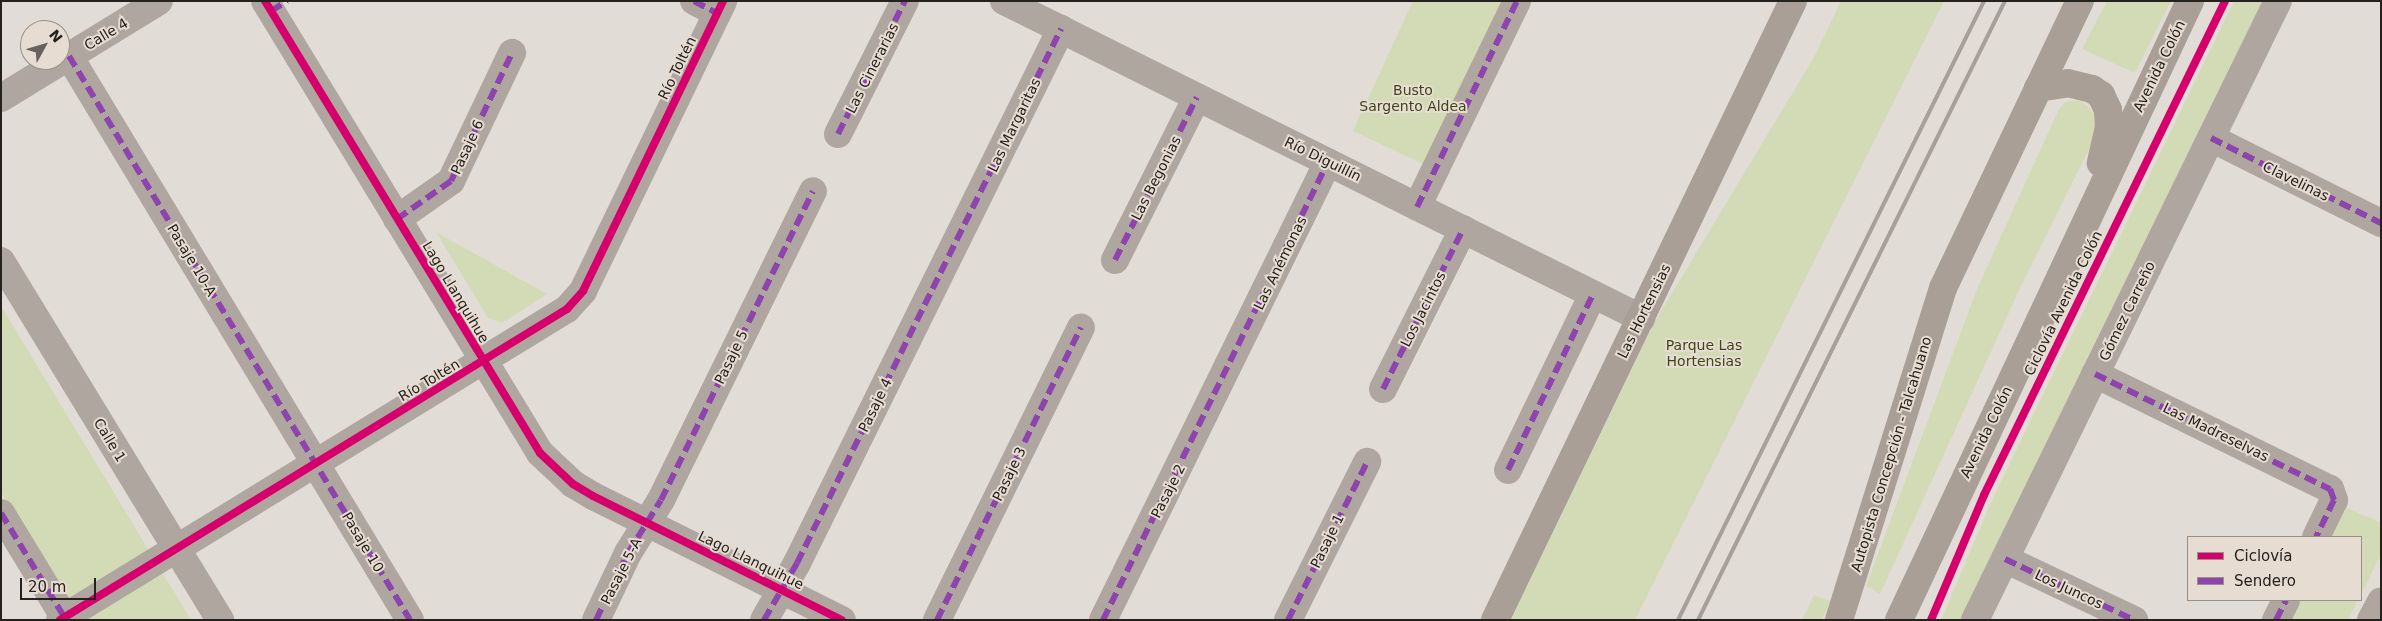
<!DOCTYPE html>
<html>
<head>
<meta charset="utf-8">
<style>
	body { margin:0 }
	#map { position:relative; width:2382px; height:621px; overflow:hidden; background:#e2dcd6; font-family:"DejaVu Sans",sans-serif }
	div>[style] { position:absolute }
	.green>* { inset:0; background:#d3dbb6 }
	.minor>* { height:28px; margin:-14px; padding:0 14px; transform-origin:14px; border-radius:14px; background:#b0a6a0 }
	.major>* { height:28px; margin:-14px; padding:0 14px; transform-origin:14px; border-radius:14px; background:#a99f96 }
	.rail>* { height:4px; margin:-2px; padding:0 2px; transform-origin:2px; border-radius:2px; background:#a69f9a }
	.quiet>* { height:6px; margin-top:-3px; transform-origin:0; background:repeating-linear-gradient(90deg,#8e44ad 0 12px,transparent 0 18px) }
	.cycleway>* { height:8px; margin:-4px; padding:0 4px; transform-origin:4px; border-radius:4px; background:#d6006c }
	span { translate:-50% -50%; white-space:nowrap; text-align:center; line-height:1.15; -webkit-text-stroke:4px #e7dcd1; paint-order:stroke }
	.street-label { font-size:14px; color:#25211d }
	.park-label { font-size:14px; color:#3a4716 }
	.frame { position:absolute; inset:0; border:2px solid #25211d; pointer-events:none }
	.legend { position:absolute; left:2187px; top:536px; width:175px; height:65px; box-sizing:border-box; background:#e7dcd1; border:1px solid #999189; margin:0; padding:6px 9px; list-style:none; font-size:15px; color:#25211d }
	.legend li { display:flex; align-items:center; gap:10px; height:25px }
	.legend b { width:25px; border:1px solid #999189 }
	.north { position:absolute; left:20px; top:20px; width:50px; height:50px; box-sizing:border-box; background:#e7dcd1; border:1px solid #999189; border-radius:50%; rotate:51deg; font-size:14px; font-weight:700; line-height:20px; text-align:center; color:#25211d }
	.north::after { content:''; display:block; margin:auto; width:18px; height:22px; background:#67625e; clip-path:polygon(50% 0,100% 100%,50% 72%,0 100%) }
	.scale { position:absolute; left:20px; top:578px; width:76px; height:22px; box-sizing:border-box; border:2px solid #25211d; border-top:0; padding-left:6px; font-size:15px; line-height:18px; white-space:nowrap; color:#25211d; -webkit-text-stroke:4px #e7dcd1; paint-order:stroke }
</style>
</head>
<body>
<div id="map">
	<div class="green">
		<i style="clip-path:polygon(1413px 1px,1503px 1px,1427px 166px,1353px 131px)"></i>
		<i style="clip-path:polygon(1841px 1px,1944px 1px,1635px 620px,1511px 620px,1654px 323px,1813px 59px)"></i>
		<i style="clip-path:polygon(2107px 1px,2171px 1px,2135px 73px,2082px 49px)"></i>
		<i style="clip-path:polygon(2234px 1px,2264px 1px,1961px 620px,1941px 620px,1992px 500px)"></i>
		<i style="clip-path:polygon(2077px 100px,2088px 106px,2097px 119px,2095px 137px,2021px 286px,1880px 594px,1866px 586px,1977px 289px,2058px 111px,2065px 102px)"></i>
		<i style="clip-path:polygon(436px 232px,547px 294px,502px 323px,488px 318px)"></i>
		<i style="clip-path:polygon(1px 306px,191px 620px,79px 620px,1px 492px)"></i>
		<i style="clip-path:polygon(2343px 506px,2381px 523px,2381px 554px,2361px 595px,2361px 537px,2328px 537px)"></i>
		<i style="clip-path:polygon(1814px 595px,1830px 601px,1822px 620px,1802px 620px)"></i>
		<i style="clip-path:polygon(2297px 600px,2358px 600px,2348px 620px,2287px 620px)"></i>
	</div>
	<div class="minor">
		<i style="left:265px;top:1px;width:529px;rotate:58.68deg"></i>
		<i style="left:540px;top:453px;width:45px;rotate:43.2deg"></i>
		<i style="left:573px;top:484px;width:23px;rotate:31deg"></i>
		<i style="left:593px;top:496px;width:278px;rotate:26.5deg"></i>
		<i style="left:694px;top:1px;width:26px;rotate:28deg"></i>
		<i style="left:1004px;top:1px;width:712px;rotate:26.46deg"></i>
		<i style="left:69px;top:56px;width:659px;rotate:58.84deg"></i>
		<i style="left:1px;top:98px;width:185px;rotate:-31.5deg"></i>
		<i style="left:838px;top:134px;width:149px;rotate:-63.3deg"></i>
		<i style="left:2211px;top:138px;width:190px;rotate:26.6deg"></i>
		<i style="left:1417px;top:207px;width:229px;rotate:-64.1deg"></i>
		<i style="left:397px;top:219px;width:66px;rotate:-35.1deg"></i>
		<i style="left:451px;top:181px;width:142px;rotate:-64.5deg"></i>
		<i style="left:1115px;top:260px;width:182px;rotate:-63.3deg"></i>
		<i style="left:1px;top:261px;width:421px;rotate:58.6deg"></i>
		<i style="left:2095px;top:374px;width:262px;rotate:26.1deg"></i>
		<i style="left:2330px;top:489px;width:12px;rotate:70deg"></i>
		<i style="left:2334px;top:500px;width:41px;rotate:115.9deg"></i>
		<i style="left:1383px;top:389px;width:179px;rotate:-63.4deg"></i>
		<i style="left:1508px;top:470px;width:195px;rotate:-64.2deg"></i>
		<i style="left:1px;top:513px;width:125px;rotate:58.7deg"></i>
		<i style="left:2005px;top:559px;width:143px;rotate:25.3deg"></i>
		<i style="left:60px;top:620px;width:595px;rotate:-31.53deg"></i>
		<i style="left:567px;top:309px;width:24px;rotate:-48deg"></i>
		<i style="left:583px;top:291px;width:322px;rotate:-64.2deg"></i>
		<i style="left:596px;top:620px;width:74px;rotate:-64.5deg"></i>
		<i style="left:628px;top:553px;width:62px;rotate:-58.1deg"></i>
		<i style="left:661px;top:500px;width:344px;rotate:-63.8deg"></i>
		<i style="left:764px;top:620px;width:66px;rotate:-59.9deg"></i>
		<i style="left:797px;top:563px;width:596px;rotate:-63.69deg"></i>
		<i style="left:937px;top:620px;width:326px;rotate:-63.8deg"></i>
		<i style="left:1103px;top:620px;width:510px;rotate:-63.84deg"></i>
		<i style="left:1288px;top:620px;width:177px;rotate:-63.4deg"></i>
		<i style="left:1975px;top:620px;width:689px;rotate:-63.92deg"></i>
		<i style="left:2276px;top:620px;width:22px;rotate:-63deg"></i>
		<i style="left:2371px;top:620px;width:21px;rotate:-62deg"></i>
	</div>
	<div class="major">
		<i style="left:2038px;top:88px;width:30px;rotate:-9deg"></i>
		<i style="left:2068px;top:83px;width:25px;rotate:14deg"></i>
		<i style="left:2092px;top:89px;width:11px;rotate:34deg"></i>
		<i style="left:2101px;top:95px;width:17px;rotate:65deg"></i>
		<i style="left:2108px;top:110px;width:17px;rotate:87deg"></i>
		<i style="left:2109px;top:127px;width:37px;rotate:103deg"></i>
		<i style="left:1495px;top:620px;width:687px;rotate:-64.29deg"></i>
		<i style="left:1839px;top:620px;width:348px;rotate:-72.6deg"></i>
		<i style="left:1943px;top:288px;width:318px;rotate:-64.5deg"></i>
		<i style="left:1899px;top:620px;width:684px;rotate:-64.82deg"></i>
	</div>
	<div class="rail">
		<i style="left:1678px;top:620px;width:691px;rotate:-63.69deg"></i>
		<i style="left:1698px;top:620px;width:691px;rotate:-63.62deg"></i>
	</div>
	<div class="quiet">
		<i style="left:694px;top:1px;width:26px;rotate:28deg"></i>
		<i style="left:271px;top:11px;width:19px;rotate:-32deg"></i>
		<i style="left:69px;top:56px;width:659px;rotate:58.84deg"></i>
		<i style="left:838px;top:134px;width:149px;rotate:-63.3deg"></i>
		<i style="left:2211px;top:138px;width:190px;rotate:26.6deg"></i>
		<i style="left:1417px;top:207px;width:229px;rotate:-64.1deg"></i>
		<i style="left:397px;top:219px;width:66px;rotate:-35.1deg"></i>
		<i style="left:451px;top:181px;width:142px;rotate:-64.5deg"></i>
		<i style="left:1115px;top:260px;width:182px;rotate:-63.3deg"></i>
		<i style="left:2095px;top:374px;width:262px;rotate:26.1deg"></i>
		<i style="left:2330px;top:489px;width:12px;rotate:70deg"></i>
		<i style="left:2334px;top:500px;width:41px;rotate:115.9deg"></i>
		<i style="left:1383px;top:389px;width:179px;rotate:-63.4deg"></i>
		<i style="left:1508px;top:470px;width:195px;rotate:-64.2deg"></i>
		<i style="left:1px;top:513px;width:125px;rotate:58.7deg"></i>
		<i style="left:2005px;top:559px;width:143px;rotate:25.3deg"></i>
		<i style="left:596px;top:620px;width:74px;rotate:-64.5deg"></i>
		<i style="left:628px;top:553px;width:62px;rotate:-58.1deg"></i>
		<i style="left:661px;top:500px;width:344px;rotate:-63.8deg"></i>
		<i style="left:764px;top:620px;width:66px;rotate:-59.9deg"></i>
		<i style="left:797px;top:563px;width:596px;rotate:-63.69deg"></i>
		<i style="left:937px;top:620px;width:326px;rotate:-63.8deg"></i>
		<i style="left:1103px;top:620px;width:510px;rotate:-63.84deg"></i>
		<i style="left:1288px;top:620px;width:177px;rotate:-63.4deg"></i>
		<i style="left:2276px;top:620px;width:22px;rotate:-63deg"></i>
	</div>
	<div class="cycleway">
		<i style="left:265px;top:1px;width:529px;rotate:58.68deg"></i>
		<i style="left:540px;top:453px;width:45px;rotate:43.2deg"></i>
		<i style="left:573px;top:484px;width:23px;rotate:31deg"></i>
		<i style="left:593px;top:496px;width:278px;rotate:26.5deg"></i>
		<i style="left:60px;top:620px;width:595px;rotate:-31.53deg"></i>
		<i style="left:567px;top:309px;width:24px;rotate:-48deg"></i>
		<i style="left:583px;top:291px;width:322px;rotate:-64.2deg"></i>
		<i style="left:1931px;top:620px;width:136px;rotate:-67deg"></i>
		<i style="left:1984px;top:495px;width:550px;rotate:-63.99deg"></i>
	</div>
	<div class="street-label">
		<span style="left:106px;top:34px;rotate:-31deg">Calle 4</span>
		<span style="left:2159px;top:66px;rotate:-64deg">Avenida Colón</span>
		<span style="left:677px;top:68px;rotate:-64deg">Río Toltén</span>
		<span style="left:872px;top:68px;rotate:-63deg">Las Cinerarias</span>
		<span style="left:1014px;top:125px;rotate:-64deg">Las Margaritas</span>
		<span style="left:467px;top:147px;rotate:-65deg">Pasaje 6</span>
		<span style="left:1323px;top:159px;rotate:26deg">Río Diguillín</span>
		<span style="left:1156px;top:178px;rotate:-63deg">Las Begonias</span>
		<span style="left:2296px;top:181px;rotate:26deg">Clavelinas</span>
		<span style="left:192px;top:260px;rotate:59deg">Pasaje 10-A</span>
		<span style="left:1280px;top:263px;rotate:-64deg">Las Anémonas</span>
		<span style="left:456px;top:292px;rotate:59deg">Lago Llanquihue</span>
		<span style="left:2063px;top:303px;rotate:-64deg">Ciclovía Avenida Colón</span>
		<span style="left:1423px;top:309px;rotate:-63deg">Los Jacintos</span>
		<span style="left:1644px;top:311px;rotate:-64deg">Las Hortensias</span>
		<span style="left:2127px;top:311px;rotate:-64deg">Gómez Carreño</span>
		<span style="left:731px;top:357px;rotate:-64deg">Pasaje 5</span>
		<span style="left:429px;top:380px;rotate:-31deg">Río Toltén</span>
		<span style="left:875px;top:405px;rotate:-64deg">Pasaje 4</span>
		<span style="left:1986px;top:432px;rotate:-64deg">Avenida Colón</span>
		<span style="left:2216px;top:432px;rotate:26deg">Las Madreselvas</span>
		<span style="left:110px;top:440px;rotate:59deg">Calle 1</span>
		<span style="left:1891px;top:454px;rotate:-73deg">Autopista Concepción - Talcahuano</span>
		<span style="left:1009px;top:474px;rotate:-64deg">Pasaje 3</span>
		<span style="left:1168px;top:491px;rotate:-63deg">Pasaje 2</span>
		<span style="left:1327px;top:541px;rotate:-64deg">Pasaje 1</span>
		<span style="left:363px;top:542px;rotate:59deg">Pasaje 10</span>
		<span style="left:751px;top:560px;rotate:26deg">Lago Llanquihue</span>
		<span style="left:621px;top:571px;rotate:-63deg">Pasaje 5-A</span>
		<span style="left:2069px;top:589px;rotate:25deg">Los Juncos</span>
	</div>
	<div class="park-label">
		<span style="left:1413px;top:98px">Busto<br>Sargento Aldea</span>
		<span style="left:1704px;top:353px">Parque Las<br>Hortensias</span>
	</div>
	<div class="frame"></div>
	<ul class="legend">
	<li><b style="height:6px;background:#d6006c"></b>Ciclovía</li>
	<li><b style="height:6px;background:#8e44ad"></b>Sendero</li>
	</ul>
	<div class="north">N</div>
	<div class="scale">20 m</div>
</div>
</body>
</html>
